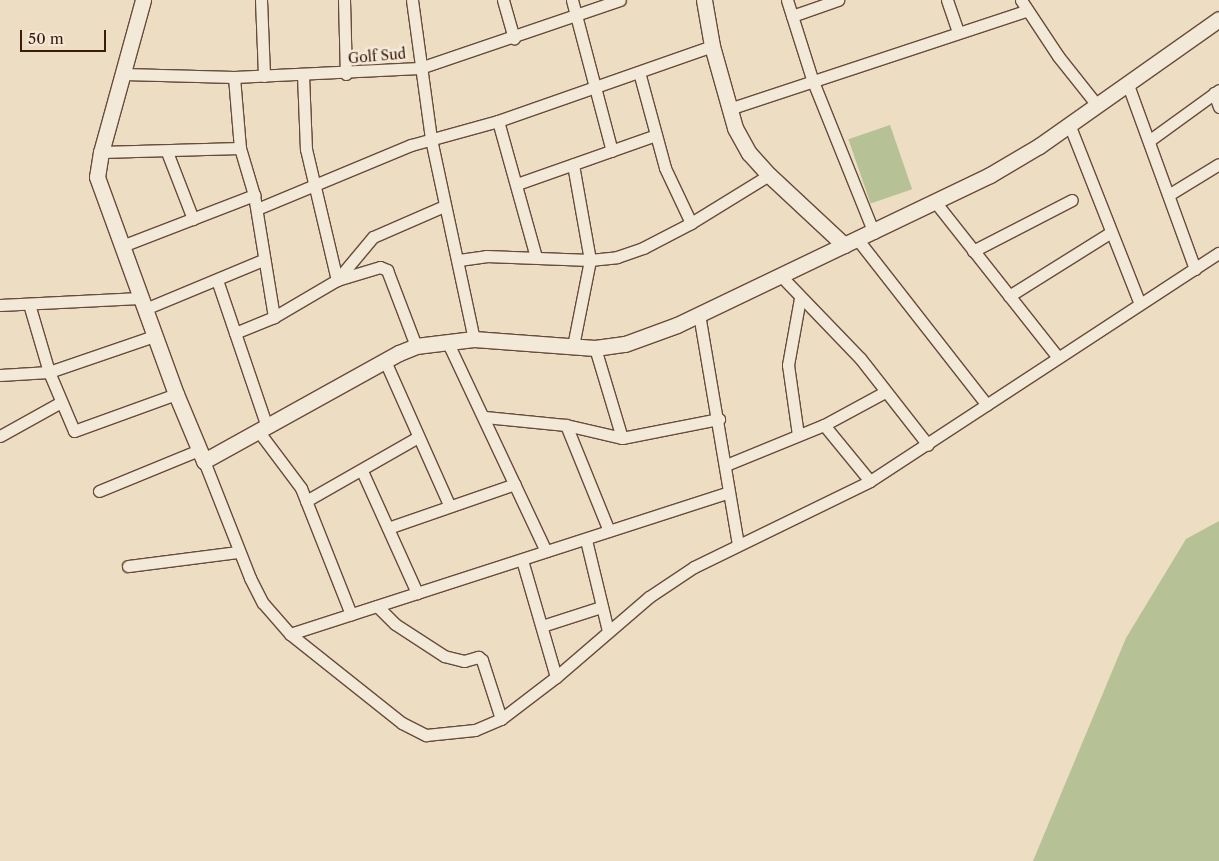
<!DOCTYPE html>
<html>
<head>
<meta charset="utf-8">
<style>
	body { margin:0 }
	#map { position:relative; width:1219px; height:861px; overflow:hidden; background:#ecddc3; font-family:"Libre Caslon Text",serif }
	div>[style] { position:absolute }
	.green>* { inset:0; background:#b6c295; transform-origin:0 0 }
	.roads { filter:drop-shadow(1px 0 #684b3a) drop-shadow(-1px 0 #684b3a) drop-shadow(0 1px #684b3a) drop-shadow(0 -1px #684b3a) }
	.street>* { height:11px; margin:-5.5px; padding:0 5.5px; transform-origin:5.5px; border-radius:5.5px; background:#f3e9d8 }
	.secondary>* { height:15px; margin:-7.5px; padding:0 7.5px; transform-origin:7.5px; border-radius:7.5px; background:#f3e9d8 }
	span { translate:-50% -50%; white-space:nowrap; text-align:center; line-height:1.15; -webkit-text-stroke:5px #f3e9d8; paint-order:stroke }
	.street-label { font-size:14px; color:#3c1a0c }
	.scale { position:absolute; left:20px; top:30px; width:86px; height:22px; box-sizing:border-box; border:2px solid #3c1a0c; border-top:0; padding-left:6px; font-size:15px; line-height:18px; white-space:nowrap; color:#3c1a0c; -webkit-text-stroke:4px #f3e9d8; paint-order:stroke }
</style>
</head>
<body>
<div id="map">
	<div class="green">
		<i style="left:890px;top:125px;width:68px;height:44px;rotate:71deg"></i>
		<i style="clip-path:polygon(1219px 521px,1219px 861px,1033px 861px,1126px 638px,1186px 539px)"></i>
	</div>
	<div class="roads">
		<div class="street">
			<i style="left:261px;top:0;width:76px;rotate:87.7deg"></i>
			<i style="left:344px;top:0;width:74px;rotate:88.5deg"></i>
			<i style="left:412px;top:0;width:140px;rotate:82.2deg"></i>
			<i style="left:431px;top:139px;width:205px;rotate:77.9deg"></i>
			<i style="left:503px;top:0;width:40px;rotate:74deg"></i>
			<i style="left:572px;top:0;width:156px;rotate:75.2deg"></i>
			<i style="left:787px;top:0;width:83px;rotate:72.4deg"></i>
			<i style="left:812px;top:79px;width:166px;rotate:68.1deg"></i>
			<i style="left:947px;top:0;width:34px;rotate:71deg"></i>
			<i style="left:1021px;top:0;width:67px;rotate:56.5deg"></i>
			<i style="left:1058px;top:56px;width:63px;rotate:51.5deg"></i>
			<i style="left:792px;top:16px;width:49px;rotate:-19.2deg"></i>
			<i style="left:639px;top:72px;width:99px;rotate:74.8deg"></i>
			<i style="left:665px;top:168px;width:61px;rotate:64.7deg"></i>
			<i style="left:124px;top:74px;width:110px;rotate:1.6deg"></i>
			<i style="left:234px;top:77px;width:186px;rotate:-2.8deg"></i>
			<i style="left:420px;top:68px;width:211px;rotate:-18.8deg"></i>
			<i style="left:303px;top:75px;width:74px;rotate:87.7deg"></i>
			<i style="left:306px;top:149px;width:135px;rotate:76.7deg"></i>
			<i style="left:234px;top:77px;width:71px;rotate:85.2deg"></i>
			<i style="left:240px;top:148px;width:49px;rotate:73.4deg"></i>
			<i style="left:254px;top:195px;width:124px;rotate:80.7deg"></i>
			<i style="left:1128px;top:85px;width:196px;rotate:70deg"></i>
			<i style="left:1214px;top:93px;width:15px;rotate:70deg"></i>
			<i style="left:729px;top:109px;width:313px;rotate:-18.3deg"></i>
			<i style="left:498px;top:121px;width:141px;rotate:74.4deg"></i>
			<i style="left:1069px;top:124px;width:193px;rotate:68.5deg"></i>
			<i style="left:1150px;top:140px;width:85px;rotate:-35.9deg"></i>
			<i style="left:101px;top:152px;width:139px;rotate:-1.6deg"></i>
			<i style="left:167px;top:152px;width:72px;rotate:68.8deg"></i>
			<i style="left:517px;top:184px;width:147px;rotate:-19.4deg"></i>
			<i style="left:1170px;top:194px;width:57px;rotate:-31.5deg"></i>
			<i style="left:936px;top:203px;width:195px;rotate:51.7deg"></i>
			<i style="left:257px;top:209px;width:167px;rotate:-22.6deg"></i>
			<i style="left:411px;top:145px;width:90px;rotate:-15.4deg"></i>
			<i style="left:498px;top:121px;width:227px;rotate:-19.3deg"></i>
			<i style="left:858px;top:240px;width:209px;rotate:52deg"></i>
			<i style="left:122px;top:246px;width:142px;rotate:-21.1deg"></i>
			<i style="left:973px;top:251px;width:111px;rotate:-27.3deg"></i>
			<i style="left:459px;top:260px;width:27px;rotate:-8deg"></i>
			<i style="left:486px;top:256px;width:104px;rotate:2.2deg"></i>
			<i style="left:590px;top:260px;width:27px;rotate:-6deg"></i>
			<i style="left:617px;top:257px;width:28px;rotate:-19deg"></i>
			<i style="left:643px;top:248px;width:54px;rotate:-27.5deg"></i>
			<i style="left:691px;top:223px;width:92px;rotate:-31.6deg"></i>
			<i style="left:780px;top:275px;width:115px;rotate:46.1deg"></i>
			<i style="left:860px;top:358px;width:110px;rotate:52deg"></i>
			<i style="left:217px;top:280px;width:155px;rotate:71.2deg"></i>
			<i style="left:337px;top:280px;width:56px;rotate:-50.1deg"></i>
			<i style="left:373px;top:237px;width:77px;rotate:-23.6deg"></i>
			<i style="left:1009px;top:296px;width:119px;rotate:-32deg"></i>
			<i style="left:29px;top:304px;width:71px;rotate:73.6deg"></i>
			<i style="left:49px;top:372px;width:64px;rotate:67deg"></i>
			<i style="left:74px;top:431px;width:109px;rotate:-19.9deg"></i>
			<i style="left:0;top:305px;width:140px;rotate:-2.9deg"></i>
			<i style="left:145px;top:309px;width:128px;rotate:-22.6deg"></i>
			<i style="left:699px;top:314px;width:233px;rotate:80.4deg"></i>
			<i style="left:235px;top:333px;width:42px;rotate:-22.3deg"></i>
			<i style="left:274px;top:317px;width:73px;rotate:-30.4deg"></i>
			<i style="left:337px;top:280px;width:45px;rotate:-16.8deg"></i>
			<i style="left:380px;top:267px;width:8px;rotate:23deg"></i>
			<i style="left:387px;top:270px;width:81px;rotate:69.1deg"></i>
			<i style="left:447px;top:341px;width:232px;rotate:64.8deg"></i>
			<i style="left:573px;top:346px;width:88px;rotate:-78.8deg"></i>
			<i style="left:590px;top:260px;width:97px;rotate:-100.1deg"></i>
			<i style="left:595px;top:348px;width:94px;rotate:73.3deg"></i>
			<i style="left:385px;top:361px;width:158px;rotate:66deg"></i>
			<i style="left:0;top:375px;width:49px;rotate:-3.5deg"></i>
			<i style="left:49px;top:372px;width:111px;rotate:-18.9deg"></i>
			<i style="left:485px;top:417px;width:81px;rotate:5.6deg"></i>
			<i style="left:566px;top:425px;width:57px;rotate:13.1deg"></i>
			<i style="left:622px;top:438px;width:99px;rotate:-11.1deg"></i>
			<i style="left:566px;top:425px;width:114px;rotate:67.9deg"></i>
			<i style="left:824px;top:425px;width:72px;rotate:50.6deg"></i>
			<i style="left:259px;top:432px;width:70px;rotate:53.1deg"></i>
			<i style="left:301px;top:488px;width:136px;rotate:68.4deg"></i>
			<i style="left:798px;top:435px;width:71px;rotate:-98.1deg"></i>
			<i style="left:788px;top:365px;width:68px;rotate:-79.8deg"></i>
			<i style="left:0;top:436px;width:70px;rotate:-29.1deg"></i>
			<i style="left:204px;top:461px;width:126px;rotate:68.5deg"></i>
			<i style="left:250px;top:578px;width:28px;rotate:63deg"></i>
			<i style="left:263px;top:603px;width:41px;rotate:48.9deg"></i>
			<i style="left:290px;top:634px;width:143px;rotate:38.5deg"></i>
			<i style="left:402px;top:723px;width:27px;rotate:27deg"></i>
			<i style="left:426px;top:735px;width:49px;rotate:-5.8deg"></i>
			<i style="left:475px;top:730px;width:28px;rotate:-23deg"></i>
			<i style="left:501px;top:719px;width:69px;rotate:-37.4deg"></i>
			<i style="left:556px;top:677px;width:123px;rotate:-40.7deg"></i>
			<i style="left:649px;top:597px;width:54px;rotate:-33.7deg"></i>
			<i style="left:694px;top:567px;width:196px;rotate:-26deg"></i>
			<i style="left:870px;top:481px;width:417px;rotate:-33.2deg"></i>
			<i style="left:726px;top:465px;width:106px;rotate:-22.2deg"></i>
			<i style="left:824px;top:425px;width:69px;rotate:-28.4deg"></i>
			<i style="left:362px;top:471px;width:134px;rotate:65.7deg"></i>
			<i style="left:99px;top:491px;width:108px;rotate:-22.3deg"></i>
			<i style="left:306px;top:501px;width:129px;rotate:-29.7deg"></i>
			<i style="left:388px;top:528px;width:134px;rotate:-19.1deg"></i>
			<i style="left:586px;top:540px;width:94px;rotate:76.4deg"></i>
			<i style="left:522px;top:560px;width:122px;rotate:73.8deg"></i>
			<i style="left:128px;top:566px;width:111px;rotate:-7.3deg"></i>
			<i style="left:377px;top:606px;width:25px;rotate:45deg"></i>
			<i style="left:395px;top:624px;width:59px;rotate:33.1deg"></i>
			<i style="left:444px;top:656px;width:21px;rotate:14deg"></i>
			<i style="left:464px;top:661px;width:15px;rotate:-16deg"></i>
			<i style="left:478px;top:657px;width:5px;rotate:37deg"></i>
			<i style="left:482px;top:660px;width:62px;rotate:72.1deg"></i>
			<i style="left:542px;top:626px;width:62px;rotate:-17.9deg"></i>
			<i style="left:290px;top:634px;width:461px;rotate:-17.9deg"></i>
		</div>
		<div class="secondary">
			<i style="left:143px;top:0;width:158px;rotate:105.4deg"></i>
			<i style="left:101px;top:152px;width:25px;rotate:99deg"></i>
			<i style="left:97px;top:177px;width:231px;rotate:70deg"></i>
			<i style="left:176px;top:394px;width:73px;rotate:67.3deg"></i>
			<i style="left:204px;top:461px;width:223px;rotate:-29deg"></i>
			<i style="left:399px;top:353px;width:18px;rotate:-22deg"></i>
			<i style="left:416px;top:346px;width:58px;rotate:-6.9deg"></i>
			<i style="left:474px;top:339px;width:121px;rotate:4.3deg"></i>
			<i style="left:595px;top:348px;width:30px;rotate:-8deg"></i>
			<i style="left:625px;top:344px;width:55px;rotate:-20.1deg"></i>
			<i style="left:677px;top:325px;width:347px;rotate:-25.6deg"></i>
			<i style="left:990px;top:175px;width:57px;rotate:-30.6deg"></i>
			<i style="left:1039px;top:146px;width:220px;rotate:-35.2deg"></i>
			<i style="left:704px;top:0;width:47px;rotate:80.1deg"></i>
			<i style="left:712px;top:46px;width:85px;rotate:74.3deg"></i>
			<i style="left:735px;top:128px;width:29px;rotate:61deg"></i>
			<i style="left:749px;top:153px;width:30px;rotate:48deg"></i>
			<i style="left:769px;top:175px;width:103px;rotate:43deg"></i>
		</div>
	</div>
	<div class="street-label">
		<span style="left:377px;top:56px;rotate:-5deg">Golf Sud</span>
	</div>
	<div class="scale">50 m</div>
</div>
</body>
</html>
